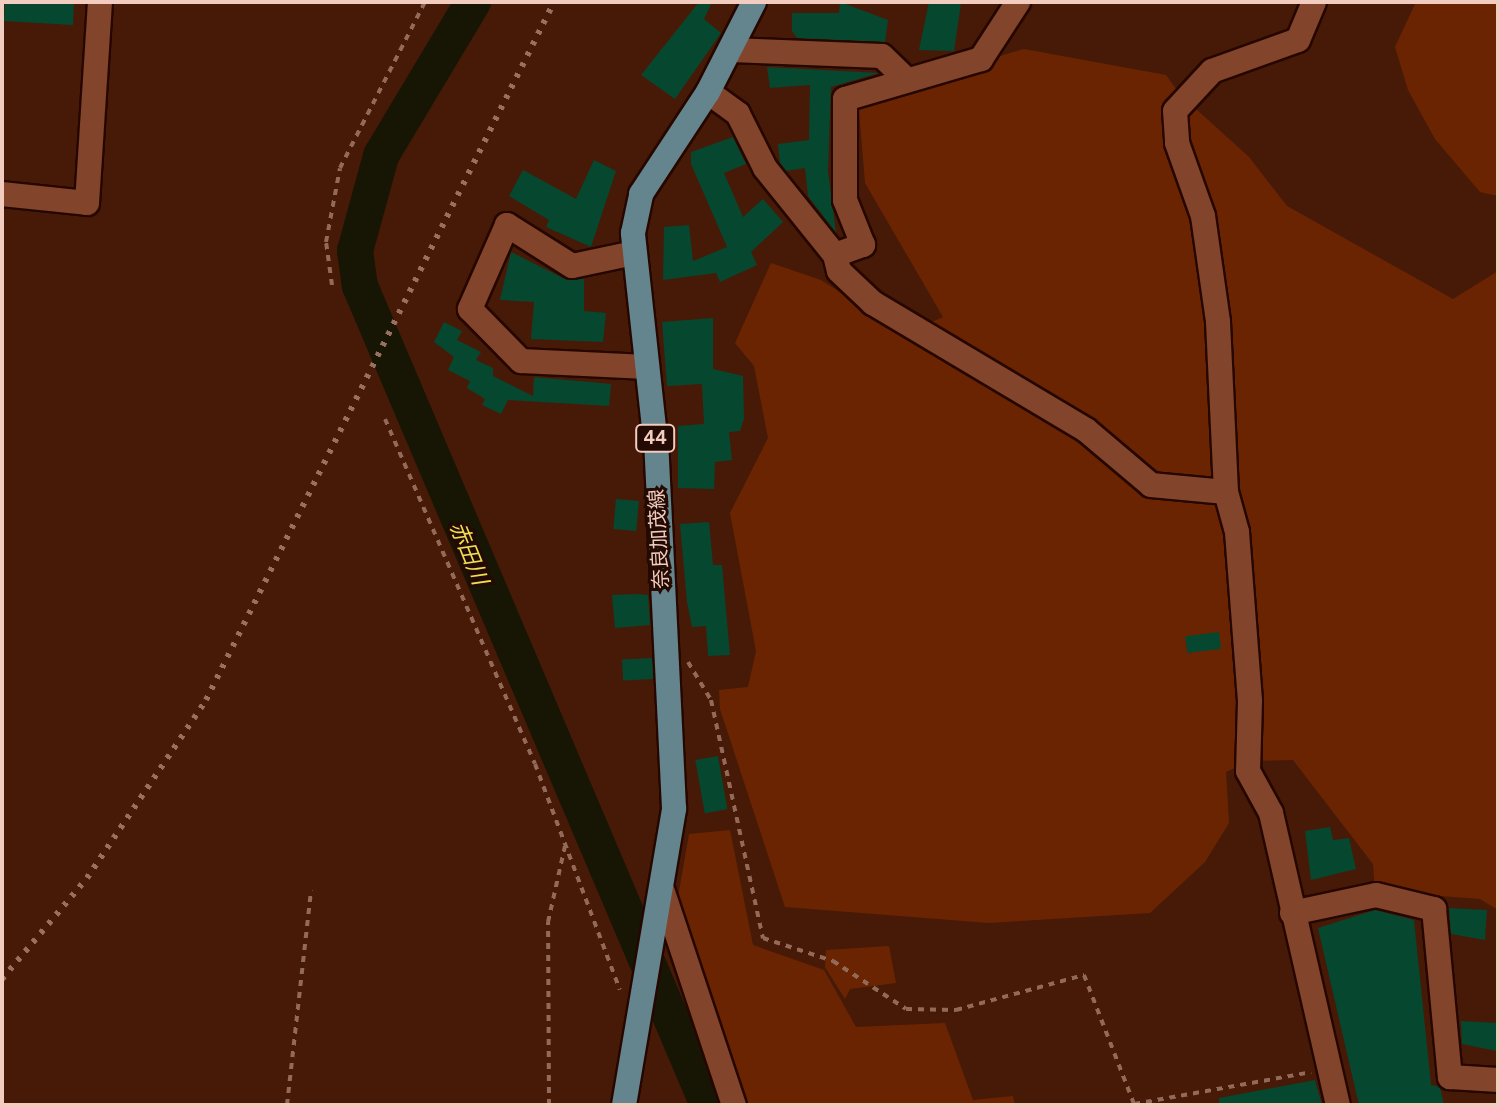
<!DOCTYPE html>
<html>
<head>
<meta charset="utf-8">
<style>
	body { margin:0 }
	#map { position:relative; width:1500px; height:1107px; overflow:hidden; background:#471a07; font-family:"Public Sans","Noto Sans JP",sans-serif }
	div>[style] { position:absolute }
	.green>* { inset:0; background:#6b2402 }
	.river>* { height:36px; margin:-18px; padding:0 18px; transform-origin:18px; border-radius:18px; background:#171503 }
	.building>* { inset:0; background:#06472f; transform-origin:0 0 }
	.path>* { height:4px; margin-top:-2px; transform-origin:0; background:repeating-linear-gradient(90deg,#936958 0 6px,transparent 0 12px) }
	.roads { filter:drop-shadow(2px 0 #260700) drop-shadow(-2px 0 #260700) drop-shadow(0 2px #260700) drop-shadow(0 -2px #260700) }
	.minor>* { height:24px; margin:-12px; padding:0 12px; transform-origin:12px; border-radius:12px; background:#82442b }
	.major>* { height:24px; margin:-12px; padding:0 12px; transform-origin:12px; border-radius:12px; background:#64858d }
	.rail>* { height:6px; margin-top:-3px; transform-origin:0; background:repeating-linear-gradient(90deg,#99705f 0 4px,transparent 0 12px) }
	span { translate:-50% -50%; white-space:nowrap; text-align:center; line-height:1.15; -webkit-text-stroke:6px #230a02; paint-order:stroke }
	.shield-label span { padding:2px 6px; background:#230a02; border:2px solid; border-radius:6px; -webkit-text-stroke-width:0 }
	.shield-label { font-size:18px; color:#f2ccbe; font-weight:700 }
	.street-label { font-size:20px; color:#f2ccbe }
	.water-label { font-size:22px; color:#f0de52; font-style:italic }
	.frame { position:absolute; inset:0; border:4px solid #f2ccbe; pointer-events:none }
</style>
</head>
<body>
<div id="map">
	<div class="green">
		<i style="clip-path:polygon(1416px 2px,1498px 2px,1498px 196px,1480px 192px,1435px 139px,1408px 90px,1395px 47px)"></i>
		<i style="clip-path:polygon(1024px 49px,1166px 75px,1179px 93px,1233px 533px,1241px 765px,1226px 772px,1229px 823px,1205px 862px,1150px 913px,989px 923px,785px 907px,720px 709px,719px 690px,748px 687px,756px 651px,730px 513px,768px 438px,754px 366px,735px 343px,771px 263px,821px 280px,905px 334px,943px 317px,865px 183px,859px 109px,918px 80px)"></i>
		<i style="clip-path:polygon(1186px 100px,1249px 157px,1287px 206px,1453px 299px,1498px 271px,1498px 910px,1480px 899px,1375px 891px,1373px 864px,1293px 760px,1251px 761px,1245px 569px,1182px 143px)"></i>
		<i style="clip-path:polygon(730px 830px,753px 945px,824px 970px,856px 1027px,945px 1023px,973px 1100px,1013px 1096px,1015px 1105px,731px 1105px,671px 937px,689px 834px)"></i>
		<i style="clip-path:polygon(889px 946px,896px 983px,850px 989px,845px 999px,825px 967px,826px 950px)"></i>
	</div>
	<div class="river">
		<i style="left:473px;top:2px;width:179px;rotate:120.9deg"></i>
		<i style="left:381px;top:156px;width:98px;rotate:105.3deg"></i>
		<i style="left:355px;top:251px;width:35px;rotate:82deg"></i>
		<i style="left:360px;top:286px;width:890px;rotate:66.98deg"></i>
	</div>
	<div class="building">
		<i style="clip-path:polygon(5px 2px,74px 2px,73px 25px,4px 21px)"></i>
		<i style="clip-path:polygon(699px 2px,712px 2px,704px 19px,721px 33px,675px 99px,641px 75px)"></i>
		<i style="clip-path:polygon(840px 2px,888px 20px,885px 42px,797px 38px,792px 31px,792px 13px,839px 13px)"></i>
		<i style="clip-path:polygon(929px 2px,961px 3px,954px 51px,919px 50px)"></i>
		<i style="clip-path:polygon(767px 67px,879px 73px,831px 87px,828px 171px,836px 233px,808px 196px,805px 168px,786px 171px,780px 163px,778px 144px,809px 140px,810px 85px,770px 88px)"></i>
		<i style="clip-path:polygon(733px 137px,746px 164px,724px 173px,743px 217px,763px 199px,783px 222px,751px 252px,757px 265px,720px 282px,716px 273px,663px 280px,664px 227px,689px 225px,693px 261px,727px 247px,691px 164px,691px 152px)"></i>
		<i style="clip-path:polygon(594px 160px,616px 171px,591px 247px,546px 227px,549px 220px,509px 196px,523px 170px,576px 199px)"></i>
		<i style="clip-path:polygon(511px 252px,565px 279px,584px 279px,584px 311px,606px 313px,603px 342px,531px 339px,534px 302px,500px 300px)"></i>
		<i style="clip-path:polygon(713px 318px,713px 369px,743px 376px,744px 419px,740px 431px,729px 432px,732px 460px,715px 462px,714px 489px,678px 488px,678px 426px,704px 424px,702px 384px,667px 386px,662px 322px)"></i>
		<i style="clip-path:polygon(444px 322px,462px 331px,457px 340px,481px 352px,476px 360px,493px 368px,493px 376px,533px 396px,534px 377px,611px 384px,609px 406px,508px 400px,501px 414px,482px 405px,485px 399px,467px 388px,470px 381px,448px 370px,454px 357px,434px 342px)"></i>
		<i style="left:616px;top:499px;width:23px;height:30px;rotate:5deg"></i>
		<i style="clip-path:polygon(709px 522px,713px 565px,722px 565px,730px 655px,708px 656px,706px 626px,692px 627px,687px 602px,680px 524px)"></i>
		<i style="clip-path:polygon(636px 594px,648px 595px,650px 625px,615px 628px,612px 595px)"></i>
		<i style="left:1219px;top:632px;width:17px;height:34px;rotate:83deg"></i>
		<i style="left:652px;top:658px;width:21px;height:30px;rotate:87deg"></i>
		<i style="left:718px;top:756px;width:54px;height:23px;rotate:80deg"></i>
		<i style="clip-path:polygon(1330px 827px,1333px 840px,1349px 838px,1356px 869px,1311px 880px,1305px 831px)"></i>
		<i style="clip-path:polygon(1449px 908px,1487px 910px,1485px 940px,1451px 934px)"></i>
		<i style="clip-path:polygon(1375px 910px,1414px 920px,1431px 1085px,1440px 1087px,1444px 1105px,1359px 1105px,1318px 928px)"></i>
		<i style="clip-path:polygon(1461px 1021px,1498px 1023px,1497px 1051px,1462px 1044px)"></i>
		<i style="clip-path:polygon(1315px 1080px,1322px 1105px,1219px 1105px,1219px 1098px)"></i>
	</div>
	<div class="path">
		<i style="left:332px;top:285px;width:43px;rotate:-97.9deg"></i>
		<i style="left:326px;top:242px;width:75px;rotate:-79.3deg"></i>
		<i style="left:340px;top:168px;width:186px;rotate:-62.9deg"></i>
		<i style="left:385px;top:419px;width:376px;rotate:66.5deg"></i>
		<i style="left:535px;top:764px;width:241px;rotate:69.4deg"></i>
		<i style="left:688px;top:662px;width:44px;rotate:58.8deg"></i>
		<i style="left:711px;top:700px;width:244px;rotate:77.7deg"></i>
		<i style="left:763px;top:938px;width:74px;rotate:18.2deg"></i>
		<i style="left:833px;top:961px;width:87px;rotate:33.3deg"></i>
		<i style="left:906px;top:1009px;width:50px;rotate:1.1deg"></i>
		<i style="left:956px;top:1010px;width:133px;rotate:-15.3deg"></i>
		<i style="left:1084px;top:975px;width:138px;rotate:68.8deg"></i>
		<i style="left:1134px;top:1104px;width:180px;rotate:-10.2deg"></i>
		<i style="left:287px;top:1105px;width:216px;rotate:-83.6deg"></i>
		<i style="left:549px;top:1105px;width:183px;rotate:-90.3deg"></i>
		<i style="left:548px;top:922px;width:78px;rotate:-77.4deg"></i>
	</div>
	<div class="roads">
		<div class="minor">
			<i style="left:1314px;top:2px;width:41px;rotate:112.8deg"></i>
			<i style="left:1298px;top:40px;width:91px;rotate:160.2deg"></i>
			<i style="left:1212px;top:71px;width:54px;rotate:132.8deg"></i>
			<i style="left:1175px;top:111px;width:32px;rotate:86deg"></i>
			<i style="left:1177px;top:143px;width:77px;rotate:70.4deg"></i>
			<i style="left:1203px;top:216px;width:107px;rotate:81.9deg"></i>
			<i style="left:1218px;top:322px;width:170px;rotate:87.3deg"></i>
			<i style="left:1226px;top:492px;width:41px;rotate:74.6deg"></i>
			<i style="left:1237px;top:532px;width:169px;rotate:85.6deg"></i>
			<i style="left:1250px;top:701px;width:70px;rotate:91.6deg"></i>
			<i style="left:1248px;top:771px;width:48px;rotate:61.3deg"></i>
			<i style="left:1271px;top:813px;width:300px;rotate:77.1deg"></i>
			<i style="left:731px;top:50px;width:151px;rotate:2.3deg"></i>
			<i style="left:882px;top:56px;width:32px;rotate:44deg"></i>
			<i style="left:708px;top:92px;width:37px;rotate:36deg"></i>
			<i style="left:738px;top:114px;width:60px;rotate:63.4deg"></i>
			<i style="left:765px;top:168px;width:112px;rotate:51.2deg"></i>
			<i style="left:835px;top:255px;width:16px;rotate:76deg"></i>
			<i style="left:839px;top:271px;width:47px;rotate:43.3deg"></i>
			<i style="left:873px;top:303px;width:248px;rotate:30.8deg"></i>
			<i style="left:1086px;top:430px;width:85px;rotate:40.2deg"></i>
			<i style="left:1151px;top:485px;width:75px;rotate:5.3deg"></i>
			<i style="left:2px;top:194px;width:85px;rotate:6deg"></i>
			<i style="left:87px;top:203px;width:201px;rotate:-86.3deg"></i>
			<i style="left:634px;top:253px;width:63px;rotate:168.2deg"></i>
			<i style="left:572px;top:266px;width:77px;rotate:-147.8deg"></i>
			<i style="left:507px;top:225px;width:92px;rotate:113.8deg"></i>
			<i style="left:470px;top:309px;width:73px;rotate:45.6deg"></i>
			<i style="left:521px;top:361px;width:126px;rotate:2.7deg"></i>
			<i style="left:835px;top:255px;width:30px;rotate:-20deg"></i>
			<i style="left:863px;top:245px;width:48px;rotate:-111.8deg"></i>
			<i style="left:845px;top:200px;width:101px;rotate:-90deg"></i>
			<i style="left:845px;top:99px;width:142px;rotate:-16.4deg"></i>
			<i style="left:981px;top:59px;width:68px;rotate:-57deg"></i>
			<i style="left:663px;top:892px;width:225px;rotate:71.6deg"></i>
			<i style="left:1292px;top:913px;width:86px;rotate:-12.1deg"></i>
			<i style="left:1376px;top:895px;width:60px;rotate:13.6deg"></i>
			<i style="left:1434px;top:909px;width:169px;rotate:84.6deg"></i>
			<i style="left:1450px;top:1077px;width:48px;rotate:3.6deg"></i>
		</div>
		<div class="major">
			<i style="left:624px;top:1105px;width:301px;rotate:-80.4deg"></i>
			<i style="left:674px;top:808px;width:362px;rotate:-92.8deg"></i>
			<i style="left:656px;top:446px;width:214px;rotate:-96.2deg"></i>
			<i style="left:633px;top:233px;width:40px;rotate:-78deg"></i>
			<i style="left:641px;top:194px;width:122px;rotate:-56.7deg"></i>
			<i style="left:708px;top:92px;width:101px;rotate:-62.9deg"></i>
		</div>
	</div>
	<div class="rail">
		<i style="left:2px;top:979px;width:132px;rotate:-49.9deg"></i>
		<i style="left:87px;top:878px;width:214px;rotate:-56.2deg"></i>
		<i style="left:206px;top:700px;width:780px;rotate:-63.5deg"></i>
	</div>
	<div class="shield-label">
		<span style="left:655px;top:438px">44</span>
	</div>
	<div class="street-label">
		<span style="left:659px;top:539px;rotate:-93deg">奈良加茂線</span>
	</div>
	<div class="water-label">
		<span style="left:469px;top:553px;rotate:68deg">赤田川</span>
	</div>
	<div class="frame"></div>
</div>
</body>
</html>
